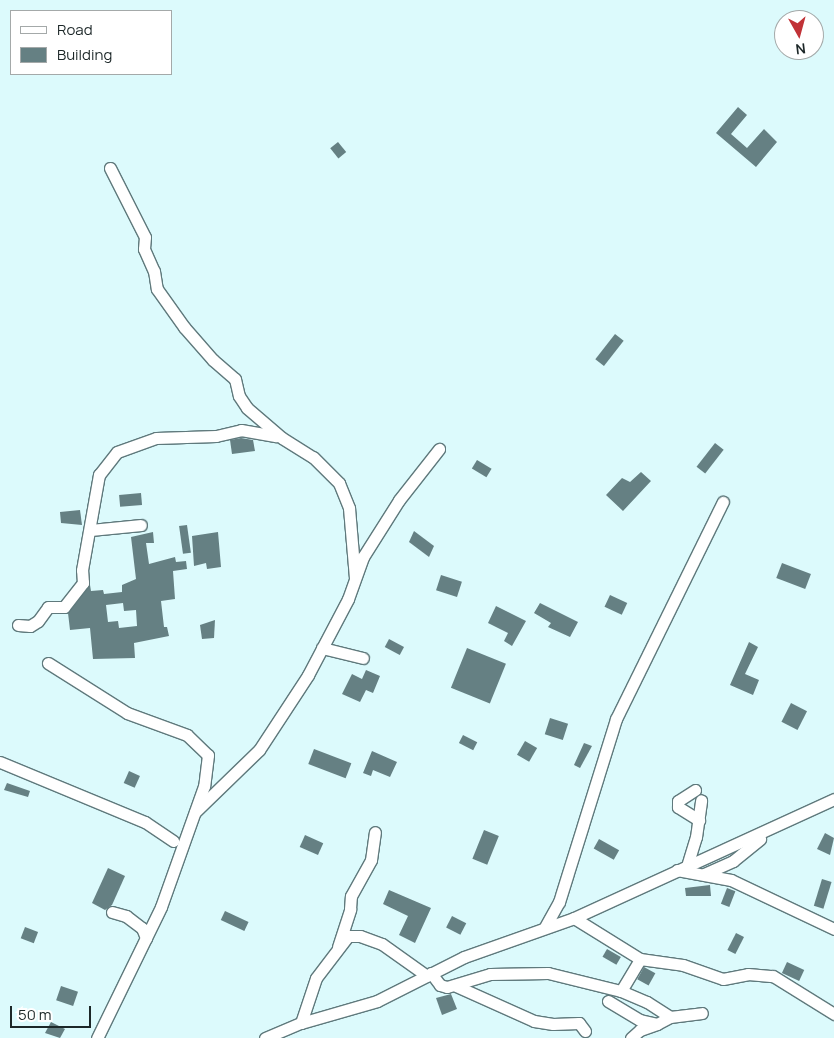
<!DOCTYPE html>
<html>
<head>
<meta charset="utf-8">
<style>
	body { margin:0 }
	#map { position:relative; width:834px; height:1038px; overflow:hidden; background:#dcfafc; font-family:Manrope,sans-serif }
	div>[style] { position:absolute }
	.building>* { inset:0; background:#658083; transform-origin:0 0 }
	.roads { filter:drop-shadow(1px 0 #5f797c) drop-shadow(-1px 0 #5f797c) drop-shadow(0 1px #5f797c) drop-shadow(0 -1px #5f797c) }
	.street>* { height:11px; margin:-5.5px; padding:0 5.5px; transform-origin:5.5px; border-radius:5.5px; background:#fff }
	span { translate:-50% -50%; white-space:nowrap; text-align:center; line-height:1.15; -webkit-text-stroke:4.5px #fff; paint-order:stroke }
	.legend { position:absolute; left:10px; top:10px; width:162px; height:65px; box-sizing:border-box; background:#fff; border:1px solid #a4a9a9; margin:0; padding:6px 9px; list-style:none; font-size:15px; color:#1c2728 }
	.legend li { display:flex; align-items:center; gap:10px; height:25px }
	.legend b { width:25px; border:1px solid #a4a9a9 }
	.north { position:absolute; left:774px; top:10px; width:50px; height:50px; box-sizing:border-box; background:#fff; border:1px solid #a4a9a9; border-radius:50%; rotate:173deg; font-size:14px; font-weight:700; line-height:20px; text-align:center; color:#1c2728 }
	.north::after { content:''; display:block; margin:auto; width:18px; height:22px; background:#c13237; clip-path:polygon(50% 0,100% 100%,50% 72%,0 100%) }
	.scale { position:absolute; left:10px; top:1006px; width:81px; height:22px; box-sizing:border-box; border:2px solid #1c2728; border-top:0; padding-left:6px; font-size:15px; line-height:18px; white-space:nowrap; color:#1c2728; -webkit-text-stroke:4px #fff; paint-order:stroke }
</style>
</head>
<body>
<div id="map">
	<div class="building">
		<i style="clip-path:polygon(738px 107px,747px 115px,731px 134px,747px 148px,764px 129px,777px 142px,756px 167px,716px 133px)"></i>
		<i style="left:338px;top:142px;width:13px;height:10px;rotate:51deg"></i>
		<i style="left:615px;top:334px;width:11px;height:32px;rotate:38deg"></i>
		<i style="clip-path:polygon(241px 438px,253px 440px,255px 451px,232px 454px,230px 440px)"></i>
		<i style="left:715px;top:443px;width:11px;height:30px;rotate:38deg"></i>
		<i style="left:477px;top:460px;width:17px;height:10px;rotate:31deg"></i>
		<i style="clip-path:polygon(641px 472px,651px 481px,623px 511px,606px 495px,622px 478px,630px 482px)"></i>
		<i style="left:141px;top:493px;width:12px;height:22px;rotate:85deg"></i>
		<i style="clip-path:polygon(80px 510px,82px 525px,61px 523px,60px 512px)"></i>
		<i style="left:187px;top:525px;width:28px;height:8px;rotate:82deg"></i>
		<i style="clip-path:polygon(414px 531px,434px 546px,429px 557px,409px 542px)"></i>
		<i style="clip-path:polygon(evenodd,153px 532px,154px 543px,146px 543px,149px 564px,175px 557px,176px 562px,186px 561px,187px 569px,173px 571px,175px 599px,161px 601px,164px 627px,167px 627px,169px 636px,134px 643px,135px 658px,93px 659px,90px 628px,70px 630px,68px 613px,90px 585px,91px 591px,103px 590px,104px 594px,122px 592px,122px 585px,136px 579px,131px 537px,153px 532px,123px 603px,124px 611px,136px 610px,137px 626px,119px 628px,118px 621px,108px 622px,106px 605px,123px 603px)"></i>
		<i style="clip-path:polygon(218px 532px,221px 567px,207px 569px,206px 563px,194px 566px,192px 536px)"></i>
		<i style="left:782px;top:563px;width:31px;height:16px;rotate:21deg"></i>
		<i style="left:441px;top:575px;width:22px;height:16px;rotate:18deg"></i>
		<i style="left:610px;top:595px;width:19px;height:13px;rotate:25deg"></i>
		<i style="clip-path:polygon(540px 603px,578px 622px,570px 637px,548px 627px,551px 623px,534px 613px)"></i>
		<i style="clip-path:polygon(496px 606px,526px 621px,512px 646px,504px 641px,508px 633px,488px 623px)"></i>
		<i style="clip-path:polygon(215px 620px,214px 638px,202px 639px,200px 625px)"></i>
		<i style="left:389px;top:639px;width:17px;height:9px;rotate:28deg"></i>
		<i style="clip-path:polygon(749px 642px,758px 647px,745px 674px,759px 680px,753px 695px,730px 685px)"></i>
		<i style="left:467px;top:648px;width:42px;height:43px;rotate:22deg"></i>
		<i style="clip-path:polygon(366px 670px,380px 676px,373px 693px,366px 690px,360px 702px,342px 694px,352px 674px,362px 679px)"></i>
		<i style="left:791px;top:703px;width:18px;height:21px;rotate:27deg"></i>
		<i style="left:550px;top:718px;width:19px;height:17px;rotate:18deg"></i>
		<i style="left:463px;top:735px;width:16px;height:9px;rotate:27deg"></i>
		<i style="left:525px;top:741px;width:14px;height:16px;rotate:30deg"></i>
		<i style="clip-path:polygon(584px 743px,592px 746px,580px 768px,574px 765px)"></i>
		<i style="left:314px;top:749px;width:40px;height:16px;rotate:21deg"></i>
		<i style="clip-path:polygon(372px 751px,397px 762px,390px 777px,373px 770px,371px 776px,363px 773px)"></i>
		<i style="left:129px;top:771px;width:12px;height:13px;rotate:24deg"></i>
		<i style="clip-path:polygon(7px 783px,30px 791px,28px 797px,4px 790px)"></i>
		<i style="left:484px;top:830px;width:16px;height:31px;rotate:22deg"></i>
		<i style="clip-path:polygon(825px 833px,834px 838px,830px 855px,817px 849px)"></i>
		<i style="left:305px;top:835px;width:20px;height:13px;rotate:24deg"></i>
		<i style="left:599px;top:839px;width:23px;height:11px;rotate:29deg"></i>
		<i style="clip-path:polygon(108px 868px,125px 876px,112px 905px,105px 910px,92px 903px)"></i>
		<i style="left:822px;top:879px;width:10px;height:28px;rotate:17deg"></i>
		<i style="clip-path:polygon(710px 885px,711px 896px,686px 896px,685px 888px)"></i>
		<i style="left:727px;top:888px;width:9px;height:17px;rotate:21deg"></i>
		<i style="clip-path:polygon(389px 890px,431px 908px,415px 943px,399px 935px,408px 916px,383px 904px)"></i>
		<i style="left:225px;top:911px;width:26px;height:10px;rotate:25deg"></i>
		<i style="left:452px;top:916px;width:16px;height:13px;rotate:27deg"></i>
		<i style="left:25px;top:927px;width:14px;height:12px;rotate:21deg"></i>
		<i style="left:736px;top:933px;width:9px;height:19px;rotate:27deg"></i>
		<i style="left:607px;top:949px;width:16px;height:9px;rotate:30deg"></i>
		<i style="left:787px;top:962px;width:19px;height:12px;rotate:25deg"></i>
		<i style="left:644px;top:967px;width:13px;height:14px;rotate:29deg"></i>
		<i style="left:61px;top:986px;width:18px;height:15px;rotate:19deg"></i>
		<i style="clip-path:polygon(451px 994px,457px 1009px,442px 1015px,436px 998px)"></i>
		<i style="clip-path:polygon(51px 1022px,65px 1029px,60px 1038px,45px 1033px)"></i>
	</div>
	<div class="roads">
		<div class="street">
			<i style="left:110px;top:168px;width:77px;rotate:63.1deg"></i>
			<i style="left:145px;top:237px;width:12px;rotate:95deg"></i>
			<i style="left:144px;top:249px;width:24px;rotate:66deg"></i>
			<i style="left:154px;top:271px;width:18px;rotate:81deg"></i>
			<i style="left:157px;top:289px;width:47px;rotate:54.6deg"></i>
			<i style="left:184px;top:327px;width:44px;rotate:48.7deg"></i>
			<i style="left:213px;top:360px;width:29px;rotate:41deg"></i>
			<i style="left:235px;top:379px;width:17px;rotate:77deg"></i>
			<i style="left:239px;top:396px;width:14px;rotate:56deg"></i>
			<i style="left:247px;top:408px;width:46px;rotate:40.6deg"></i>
			<i style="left:282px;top:438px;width:36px;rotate:32deg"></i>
			<i style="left:313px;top:457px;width:37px;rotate:45deg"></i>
			<i style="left:339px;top:483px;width:27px;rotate:68deg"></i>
			<i style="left:349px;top:508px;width:70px;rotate:85.1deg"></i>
			<i style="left:91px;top:530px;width:50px;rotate:-5.7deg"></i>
			<i style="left:18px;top:625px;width:12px;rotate:5deg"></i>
			<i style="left:30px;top:626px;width:9px;rotate:-32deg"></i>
			<i style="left:38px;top:621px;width:17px;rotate:-54deg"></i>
			<i style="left:48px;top:607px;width:16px"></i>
			<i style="left:64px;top:607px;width:31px;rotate:-52deg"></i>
			<i style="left:83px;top:583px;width:13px;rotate:-94deg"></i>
			<i style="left:82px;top:570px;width:97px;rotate:-79.9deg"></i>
			<i style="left:99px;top:475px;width:29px;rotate:-52deg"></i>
			<i style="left:117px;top:452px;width:41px;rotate:-19.7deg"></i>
			<i style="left:156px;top:438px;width:60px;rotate:-1.9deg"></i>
			<i style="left:216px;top:436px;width:26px;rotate:-13deg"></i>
			<i style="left:241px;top:430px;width:36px;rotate:10deg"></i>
			<i style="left:322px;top:648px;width:42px;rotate:13.7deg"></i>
			<i style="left:48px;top:663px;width:93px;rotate:32.3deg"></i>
			<i style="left:127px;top:713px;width:64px;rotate:20.1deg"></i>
			<i style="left:187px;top:735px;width:29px;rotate:44deg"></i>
			<i style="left:208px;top:755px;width:31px;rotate:97deg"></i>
			<i style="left:204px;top:786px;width:128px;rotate:109.6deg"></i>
			<i style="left:161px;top:907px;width:146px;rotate:116deg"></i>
			<i style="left:0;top:762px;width:157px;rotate:22.5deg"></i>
			<i style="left:145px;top:822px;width:34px;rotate:34deg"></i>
			<i style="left:695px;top:790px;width:20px;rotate:147deg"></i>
			<i style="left:678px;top:801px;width:6px;rotate:90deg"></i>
			<i style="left:678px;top:807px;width:25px;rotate:32deg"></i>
			<i style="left:195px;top:812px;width:89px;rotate:-44.1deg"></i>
			<i style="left:259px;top:750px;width:90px;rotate:-56.8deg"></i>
			<i style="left:308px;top:675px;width:86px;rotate:-62.2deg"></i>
			<i style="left:348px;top:599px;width:45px;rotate:-70.3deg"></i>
			<i style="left:363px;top:557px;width:67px;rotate:-57.7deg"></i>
			<i style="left:399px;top:500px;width:65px;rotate:-51.9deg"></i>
			<i style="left:687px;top:866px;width:30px;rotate:-73deg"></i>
			<i style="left:696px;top:837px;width:37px;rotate:-82deg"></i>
			<i style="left:677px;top:870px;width:55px;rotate:10.5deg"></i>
			<i style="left:731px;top:880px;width:114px;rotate:25.4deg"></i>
			<i style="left:704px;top:874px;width:32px;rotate:-24deg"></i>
			<i style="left:733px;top:861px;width:35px;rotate:-39deg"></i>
			<i style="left:112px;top:912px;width:15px;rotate:16deg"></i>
			<i style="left:126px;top:916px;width:20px;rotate:37deg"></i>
			<i style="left:142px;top:928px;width:11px;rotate:68deg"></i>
			<i style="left:574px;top:918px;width:78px;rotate:31.8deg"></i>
			<i style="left:640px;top:959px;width:43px;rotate:7.9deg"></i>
			<i style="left:683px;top:965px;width:42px;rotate:19.3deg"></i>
			<i style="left:723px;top:979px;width:25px;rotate:-11deg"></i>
			<i style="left:748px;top:974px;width:25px;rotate:5deg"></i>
			<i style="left:773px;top:976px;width:72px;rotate:31.9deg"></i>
			<i style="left:545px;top:927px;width:29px;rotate:-61deg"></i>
			<i style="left:559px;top:902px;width:192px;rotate:-72.7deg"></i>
			<i style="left:616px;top:719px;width:242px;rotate:-63.8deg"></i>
			<i style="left:338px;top:947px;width:40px;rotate:-72deg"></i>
			<i style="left:350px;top:909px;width:13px;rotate:-86deg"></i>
			<i style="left:351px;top:896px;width:41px;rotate:-60.9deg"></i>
			<i style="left:371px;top:860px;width:28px;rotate:-82deg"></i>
			<i style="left:431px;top:973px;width:15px;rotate:53deg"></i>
			<i style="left:440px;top:985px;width:7px;rotate:16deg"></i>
			<i style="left:447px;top:987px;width:45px;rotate:-16.8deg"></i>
			<i style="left:490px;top:974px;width:58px;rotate:-1deg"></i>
			<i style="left:548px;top:973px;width:75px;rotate:13.9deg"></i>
			<i style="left:621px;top:991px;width:28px;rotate:23deg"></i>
			<i style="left:647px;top:1002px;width:27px;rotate:33deg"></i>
			<i style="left:670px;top:1017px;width:32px;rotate:-7deg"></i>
			<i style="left:456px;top:986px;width:85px;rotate:24.2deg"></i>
			<i style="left:534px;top:1021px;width:19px;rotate:9deg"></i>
			<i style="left:553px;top:1024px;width:26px;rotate:-2deg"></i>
			<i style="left:579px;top:1023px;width:10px;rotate:53deg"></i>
			<i style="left:621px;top:991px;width:37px;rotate:-59deg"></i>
			<i style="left:608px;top:1001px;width:37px;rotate:31deg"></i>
			<i style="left:640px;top:1020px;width:17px;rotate:13deg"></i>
			<i style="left:657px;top:1024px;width:15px;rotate:-28deg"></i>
			<i style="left:301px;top:1023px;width:47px;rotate:-71.6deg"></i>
			<i style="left:316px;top:978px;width:53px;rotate:-52.7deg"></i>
			<i style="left:348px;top:936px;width:12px"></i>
			<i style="left:360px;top:936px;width:23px;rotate:20deg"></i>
			<i style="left:382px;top:944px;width:55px;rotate:35.4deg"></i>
			<i style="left:265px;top:1038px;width:39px;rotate:-23deg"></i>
			<i style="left:301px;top:1023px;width:79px;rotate:-16.1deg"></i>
			<i style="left:377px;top:1001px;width:97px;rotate:-26.8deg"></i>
			<i style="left:464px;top:957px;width:117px;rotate:-19.5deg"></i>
			<i style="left:574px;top:918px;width:286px;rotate:-24.6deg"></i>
			<i style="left:631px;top:1038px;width:12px;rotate:-42deg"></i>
			<i style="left:640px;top:1030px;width:18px;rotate:-19deg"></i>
		</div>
	</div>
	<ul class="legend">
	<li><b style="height:6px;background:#fff"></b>Road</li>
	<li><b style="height:14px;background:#658083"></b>Building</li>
	</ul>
	<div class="north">N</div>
	<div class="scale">50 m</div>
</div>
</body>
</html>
